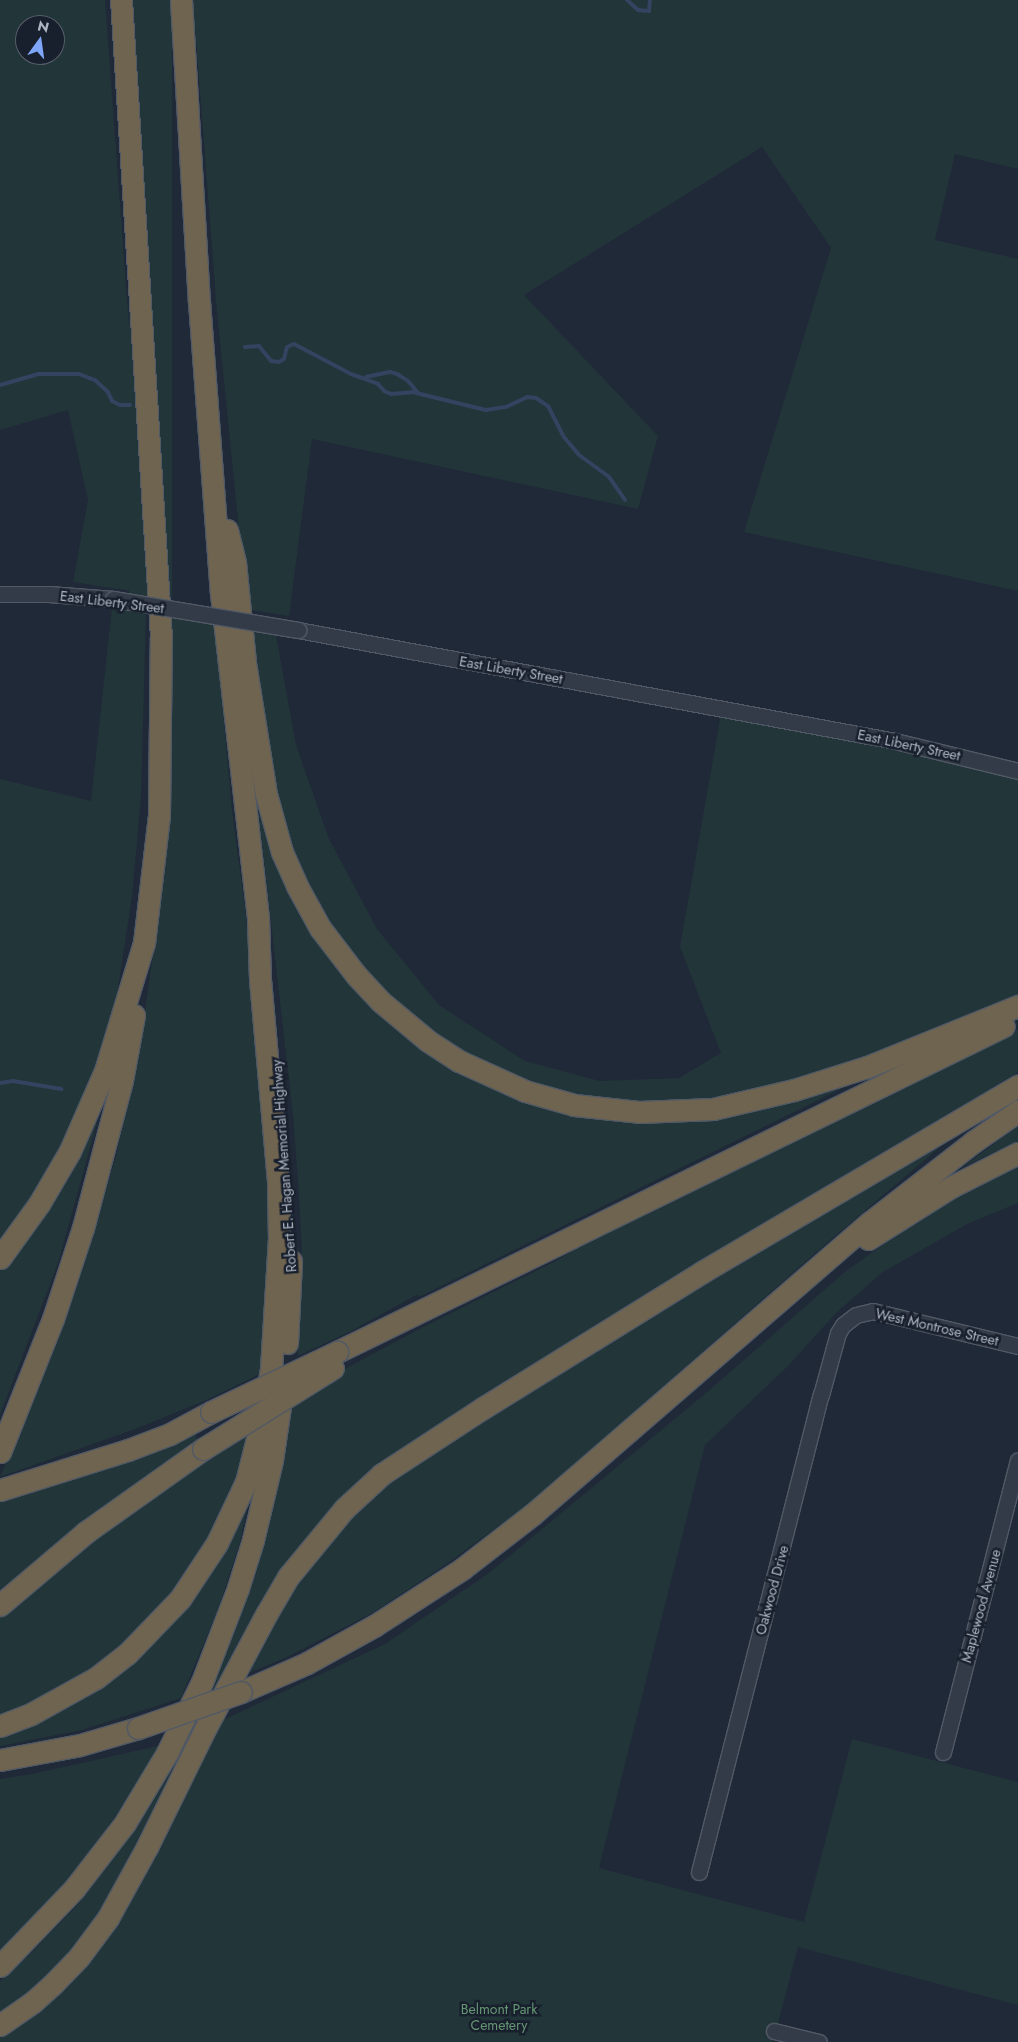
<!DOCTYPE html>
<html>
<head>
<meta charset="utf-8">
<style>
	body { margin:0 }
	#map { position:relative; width:1018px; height:2042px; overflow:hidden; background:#202938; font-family:Jost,sans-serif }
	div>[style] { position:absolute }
	.green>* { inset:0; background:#223539; transform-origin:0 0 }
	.stream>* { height:4px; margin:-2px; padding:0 2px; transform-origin:2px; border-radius:2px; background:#334360 }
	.roads { filter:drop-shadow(1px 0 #515966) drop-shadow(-1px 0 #515966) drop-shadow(0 1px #515966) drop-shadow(0 -1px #515966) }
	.minor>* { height:15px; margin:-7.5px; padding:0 7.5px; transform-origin:7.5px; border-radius:7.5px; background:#343b48 }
	.highway>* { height:21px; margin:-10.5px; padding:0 10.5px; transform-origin:10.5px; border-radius:10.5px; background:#6f6450 }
	.bridges { filter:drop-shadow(1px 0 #515966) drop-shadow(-1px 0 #515966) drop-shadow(0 1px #515966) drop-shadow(0 -1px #515966) }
	.minor-bridge>* { height:15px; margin:-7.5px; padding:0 7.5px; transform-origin:7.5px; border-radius:7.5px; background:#343b48 }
	.highway-bridge>* { height:21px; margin:-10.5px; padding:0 10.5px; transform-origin:10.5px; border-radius:10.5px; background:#6f6450 }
	span { translate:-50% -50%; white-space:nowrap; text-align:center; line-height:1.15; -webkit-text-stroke:5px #19202d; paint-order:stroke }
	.street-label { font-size:14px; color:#aeb6c5 }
	.park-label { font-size:14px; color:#659673 }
	.north { position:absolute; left:15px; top:15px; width:50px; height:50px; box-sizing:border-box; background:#19202d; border:1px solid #555c6a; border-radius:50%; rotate:14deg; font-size:14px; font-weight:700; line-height:20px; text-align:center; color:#aeb6c5 }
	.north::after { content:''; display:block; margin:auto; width:18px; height:22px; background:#7fa7f9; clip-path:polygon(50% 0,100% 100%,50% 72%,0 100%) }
</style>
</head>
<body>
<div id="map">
	<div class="green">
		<i style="clip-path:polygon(evenodd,0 0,105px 0,136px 422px,144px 593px,73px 582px,88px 500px,68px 410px,0 430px,0 0,25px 25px,55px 25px,55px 55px,25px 55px,25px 25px)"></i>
		<i style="left:129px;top:0;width:43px;height:597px"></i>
		<i style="clip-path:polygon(193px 0,1018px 0,1018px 169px,955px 154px,935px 240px,1018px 259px,1018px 591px,744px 532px,831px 248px,762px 147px,524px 295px,658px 436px,638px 509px,312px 439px,289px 616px,247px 609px,217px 312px)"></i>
		<i style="clip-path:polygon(112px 607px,146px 613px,141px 797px,132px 897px,117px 994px,98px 1061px,78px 1115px,39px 1187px,0 1241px,0 779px,91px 801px)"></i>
		<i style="clip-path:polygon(167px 617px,215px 624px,232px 810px,254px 978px,269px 1194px,267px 1279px,262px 1373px,204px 1401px,135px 1429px,0 1477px,58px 1341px,85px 1259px,116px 1156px,135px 1067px,144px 1019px,159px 911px,163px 856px)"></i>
		<i style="clip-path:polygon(251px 630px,276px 635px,296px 745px,329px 839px,377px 929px,439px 1005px,525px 1061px,600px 1081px,679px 1078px,721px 1053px,680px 947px,721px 714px,898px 748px,975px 765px,1018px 779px,1018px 995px,908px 1041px,788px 1083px,674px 1107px,564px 1094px,488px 1068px,429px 1033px,376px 986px,328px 926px,302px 879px,269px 775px)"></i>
		<i style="clip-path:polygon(257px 800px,296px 898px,436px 1054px,635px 1119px,867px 1076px,421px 1296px,416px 1295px,351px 1331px,298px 1356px,302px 1251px,298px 1181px,293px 1115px)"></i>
		<i style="clip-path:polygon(1018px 1029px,1018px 1072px,372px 1473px,224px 1683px,212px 1688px,257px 1571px,280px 1464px,289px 1402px,339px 1372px,429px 1324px,556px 1261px,600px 1234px)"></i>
		<i style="clip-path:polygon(92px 1120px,97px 1123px,58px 1263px,0 1415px,0 1266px)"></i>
		<i style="clip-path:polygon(1018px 1127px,1018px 1141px,961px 1168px,1014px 1129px)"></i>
		<i style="clip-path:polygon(952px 1137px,829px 1241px,530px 1503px,448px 1563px,374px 1612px,289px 1656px,246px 1674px,294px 1584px,345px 1518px,404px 1467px,653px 1312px)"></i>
		<i style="clip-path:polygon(1018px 1161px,1018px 1203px,969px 1223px,883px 1272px,837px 1312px,789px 1365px,705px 1445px,599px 1868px,804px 1922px,852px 1739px,1018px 1782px,1018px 2005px,798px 1947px,773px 2042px,0 2042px,0 2037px,32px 2017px,82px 1972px,119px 1918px,219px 1722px,385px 1644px,489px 1573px,706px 1393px,846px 1271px,937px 1207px)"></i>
		<i style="clip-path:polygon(253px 1424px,238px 1479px,212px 1543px,145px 1628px,82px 1681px,0 1718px,0 1616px,74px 1551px)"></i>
		<i style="clip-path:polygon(192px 1428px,199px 1443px,0 1595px,0 1500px,82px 1476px)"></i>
		<i style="clip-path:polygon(249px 1499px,240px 1542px,219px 1607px,181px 1698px,82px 1730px,0 1746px,0 1732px,133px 1657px)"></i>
		<i style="clip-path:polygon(197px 1732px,124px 1878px,56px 1972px,0 2017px,0 1981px,28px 1956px,81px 1901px,140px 1823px,188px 1735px)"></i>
		<i style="clip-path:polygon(158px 1746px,133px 1791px,87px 1856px,39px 1913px,0 1952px,0 1779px,32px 1774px)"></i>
	</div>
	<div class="stream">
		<i style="left:627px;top:0;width:15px;rotate:42deg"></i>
		<i style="left:638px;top:10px;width:11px;rotate:5deg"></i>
		<i style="left:649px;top:11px;width:11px;rotate:-85deg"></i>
		<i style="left:245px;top:347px;width:14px;rotate:-4deg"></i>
		<i style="left:259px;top:346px;width:19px;rotate:51deg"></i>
		<i style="left:271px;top:361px;width:8px;rotate:7deg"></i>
		<i style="left:279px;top:362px;width:6px;rotate:-31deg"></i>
		<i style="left:284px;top:359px;width:12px;rotate:-76deg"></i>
		<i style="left:287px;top:347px;width:8px;rotate:-23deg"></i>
		<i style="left:294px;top:344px;width:64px;rotate:27.8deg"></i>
		<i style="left:351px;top:374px;width:29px;rotate:20deg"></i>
		<i style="left:378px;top:384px;width:9px;rotate:49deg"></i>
		<i style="left:384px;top:391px;width:8px;rotate:23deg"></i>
		<i style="left:391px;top:394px;width:21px;rotate:-5deg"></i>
		<i style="left:412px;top:392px;width:76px;rotate:13.7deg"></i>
		<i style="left:486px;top:410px;width:20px;rotate:-9deg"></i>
		<i style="left:506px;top:407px;width:23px;rotate:-25deg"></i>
		<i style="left:527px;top:397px;width:9px;rotate:6deg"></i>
		<i style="left:536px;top:398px;width:14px;rotate:34deg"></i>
		<i style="left:548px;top:406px;width:35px;rotate:63deg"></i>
		<i style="left:564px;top:437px;width:23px;rotate:50deg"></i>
		<i style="left:579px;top:455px;width:37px;rotate:36deg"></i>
		<i style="left:609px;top:477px;width:28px;rotate:55deg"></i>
		<i style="left:366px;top:377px;width:25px;rotate:-12deg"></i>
		<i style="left:390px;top:372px;width:7px;rotate:16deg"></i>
		<i style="left:397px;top:374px;width:13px;rotate:32deg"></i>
		<i style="left:408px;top:381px;width:16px;rotate:50deg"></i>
		<i style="left:0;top:385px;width:40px;rotate:-16deg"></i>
		<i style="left:38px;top:374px;width:41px"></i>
		<i style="left:79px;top:374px;width:17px;rotate:21deg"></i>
		<i style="left:95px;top:380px;width:18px;rotate:43deg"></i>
		<i style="left:108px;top:392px;width:10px;rotate:66deg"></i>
		<i style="left:112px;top:401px;width:9px;rotate:27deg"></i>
		<i style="left:120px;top:405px;width:10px"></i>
		<i style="left:0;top:1083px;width:13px;rotate:-9deg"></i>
		<i style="left:13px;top:1081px;width:49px;rotate:9.5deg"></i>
	</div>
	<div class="roads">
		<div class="minor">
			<i style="left:0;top:594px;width:49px"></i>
			<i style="left:49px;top:594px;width:64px;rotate:4.5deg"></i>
			<i style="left:298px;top:630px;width:607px;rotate:10.53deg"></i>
			<i style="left:895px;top:741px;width:127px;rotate:13.7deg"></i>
			<i style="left:943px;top:1752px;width:301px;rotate:-75.6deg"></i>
			<i style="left:699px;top:1872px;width:492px;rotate:-75.7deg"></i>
			<i style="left:821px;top:1395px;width:64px;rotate:-74.7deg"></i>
			<i style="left:838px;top:1333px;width:9px;rotate:-58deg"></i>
			<i style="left:843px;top:1325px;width:16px;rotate:-38deg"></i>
			<i style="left:856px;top:1315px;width:17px;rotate:-13deg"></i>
			<i style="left:873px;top:1311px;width:149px;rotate:13.6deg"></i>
			<i style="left:774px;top:2031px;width:46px;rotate:13.7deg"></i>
		</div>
		<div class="highway">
			<i style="left:227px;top:530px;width:33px;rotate:76deg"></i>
			<i style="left:235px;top:562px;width:101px;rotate:84.3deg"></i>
			<i style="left:245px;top:663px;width:133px;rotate:80.9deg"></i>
			<i style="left:266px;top:794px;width:60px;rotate:74.6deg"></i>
			<i style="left:282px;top:852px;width:37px;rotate:66deg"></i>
			<i style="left:297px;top:886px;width:48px;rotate:61.3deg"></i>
			<i style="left:320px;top:928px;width:59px;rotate:52.5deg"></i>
			<i style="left:356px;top:975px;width:35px;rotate:47deg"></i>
			<i style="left:380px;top:1001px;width:62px;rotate:39.8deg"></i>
			<i style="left:428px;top:1041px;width:37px;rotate:33deg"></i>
			<i style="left:459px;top:1061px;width:72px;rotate:24.4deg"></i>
			<i style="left:525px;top:1091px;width:51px;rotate:15.9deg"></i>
			<i style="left:574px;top:1105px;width:65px;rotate:6.1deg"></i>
			<i style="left:639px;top:1112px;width:74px;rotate:-2.3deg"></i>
			<i style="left:713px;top:1109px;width:83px;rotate:-13.2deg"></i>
			<i style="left:794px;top:1090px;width:77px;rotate:-17.5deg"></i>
			<i style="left:867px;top:1067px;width:163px;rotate:-22deg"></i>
			<i style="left:868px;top:1239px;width:98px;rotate:-32.1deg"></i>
			<i style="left:951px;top:1187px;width:75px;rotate:-26.9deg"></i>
			<i style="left:0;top:1258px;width:67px;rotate:-54.2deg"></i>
			<i style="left:39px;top:1204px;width:61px;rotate:-59.7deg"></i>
			<i style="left:70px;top:1151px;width:87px;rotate:-66.4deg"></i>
			<i style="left:105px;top:1071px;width:134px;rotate:-73.1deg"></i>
			<i style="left:144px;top:943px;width:129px;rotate:-83.3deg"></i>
			<i style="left:159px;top:815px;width:178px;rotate:-89.4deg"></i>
			<i style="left:161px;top:637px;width:638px;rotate:-93.59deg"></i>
			<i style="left:287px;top:1343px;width:82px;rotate:-87.2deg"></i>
			<i style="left:337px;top:1352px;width:742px;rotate:-26.05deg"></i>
			<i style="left:0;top:1452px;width:143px;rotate:-68.3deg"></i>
			<i style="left:53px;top:1319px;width:96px;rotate:-71.8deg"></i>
			<i style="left:83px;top:1228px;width:153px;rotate:-75.2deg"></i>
			<i style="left:122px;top:1080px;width:66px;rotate:-79.5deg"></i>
			<i style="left:0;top:1490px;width:134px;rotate:-17.4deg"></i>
			<i style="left:128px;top:1450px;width:45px;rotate:-20.9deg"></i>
			<i style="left:170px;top:1434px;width:47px;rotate:-28.2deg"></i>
			<i style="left:0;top:1605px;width:113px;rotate:-40.3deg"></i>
			<i style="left:86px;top:1532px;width:143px;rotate:-35.4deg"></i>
			<i style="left:241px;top:1692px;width:72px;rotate:-23.7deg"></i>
			<i style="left:307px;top:1663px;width:77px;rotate:-28.9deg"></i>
			<i style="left:374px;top:1626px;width:105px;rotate:-32.9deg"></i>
			<i style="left:462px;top:1569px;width:90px;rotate:-37.8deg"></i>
			<i style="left:533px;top:1514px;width:444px;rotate:-40.9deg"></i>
			<i style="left:869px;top:1223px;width:132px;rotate:-37.9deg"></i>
			<i style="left:973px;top:1142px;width:55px;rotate:-34.6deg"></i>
			<i style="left:0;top:1726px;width:33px;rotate:-21deg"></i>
			<i style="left:31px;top:1714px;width:74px;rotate:-29deg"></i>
			<i style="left:96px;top:1678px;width:39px;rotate:-38deg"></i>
			<i style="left:127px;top:1654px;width:76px;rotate:-46.1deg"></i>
			<i style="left:180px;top:1599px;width:67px;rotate:-56.5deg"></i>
			<i style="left:217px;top:1543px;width:68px;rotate:-64.6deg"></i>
			<i style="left:246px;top:1482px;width:65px;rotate:-75.7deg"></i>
			<i style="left:262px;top:1419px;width:51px;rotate:-79.8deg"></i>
			<i style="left:271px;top:1369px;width:130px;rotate:-86.5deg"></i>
			<i style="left:279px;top:1239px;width:58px;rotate:-91deg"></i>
			<i style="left:278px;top:1181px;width:203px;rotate:-95.1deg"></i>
			<i style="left:260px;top:979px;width:61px;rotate:-91.9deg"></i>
			<i style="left:258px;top:918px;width:326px;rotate:-96.5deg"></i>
			<i style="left:221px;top:594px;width:292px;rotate:-94.3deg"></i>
			<i style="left:199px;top:303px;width:304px;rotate:-93.4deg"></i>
			<i style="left:0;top:1760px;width:81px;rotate:-10.6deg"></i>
			<i style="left:80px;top:1745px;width:60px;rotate:-16.3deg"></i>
			<i style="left:0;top:1966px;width:107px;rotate:-46.1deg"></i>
			<i style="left:74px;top:1889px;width:83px;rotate:-52.3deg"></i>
			<i style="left:125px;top:1823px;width:82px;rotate:-59deg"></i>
			<i style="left:167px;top:1753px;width:79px;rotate:-63.8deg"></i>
			<i style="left:202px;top:1682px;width:101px;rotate:-69deg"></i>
			<i style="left:238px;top:1588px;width:50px;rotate:-72.6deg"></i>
			<i style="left:253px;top:1540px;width:82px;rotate:-76.6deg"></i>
			<i style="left:272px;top:1460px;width:75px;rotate:-81.5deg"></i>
			<i style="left:0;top:2025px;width:40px;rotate:-34.9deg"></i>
			<i style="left:33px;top:2002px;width:25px;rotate:-42deg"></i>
			<i style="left:52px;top:1985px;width:39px;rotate:-46deg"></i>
			<i style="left:79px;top:1957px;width:49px;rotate:-53.4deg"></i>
			<i style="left:108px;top:1918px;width:81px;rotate:-61.2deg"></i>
			<i style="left:147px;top:1847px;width:131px;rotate:-63.8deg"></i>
			<i style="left:205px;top:1729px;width:132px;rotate:-61.9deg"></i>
			<i style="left:267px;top:1613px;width:42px;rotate:-59.7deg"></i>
			<i style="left:288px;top:1577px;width:88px;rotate:-50.5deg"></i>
			<i style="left:344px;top:1509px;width:52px;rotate:-42.6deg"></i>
			<i style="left:382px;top:1474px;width:121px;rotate:-33.2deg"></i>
			<i style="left:483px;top:1408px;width:258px;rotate:-31.8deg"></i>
			<i style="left:702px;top:1272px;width:367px;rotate:-30.5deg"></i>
		</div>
	</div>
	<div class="bridges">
		<div class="minor-bridge">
			<i style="left:113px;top:599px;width:188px;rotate:9.5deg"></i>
		</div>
		<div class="highway-bridge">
			<i style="left:211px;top:1412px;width:140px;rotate:-25.5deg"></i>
			<i style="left:203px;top:1449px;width:153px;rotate:-31.9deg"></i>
			<i style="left:138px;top:1728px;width:109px;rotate:-19.3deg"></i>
		</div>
	</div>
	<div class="street-label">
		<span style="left:112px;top:602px;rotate:7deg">East Liberty Street</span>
		<span style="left:511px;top:670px;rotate:10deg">East Liberty Street</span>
		<span style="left:909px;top:745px;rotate:12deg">East Liberty Street</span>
		<span style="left:284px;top:1166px;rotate:-94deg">Robert E. Hagan Memorial Highway</span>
		<span style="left:937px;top:1327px;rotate:13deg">West Montrose Street</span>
		<span style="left:772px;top:1590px;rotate:-75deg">Oakwood Drive</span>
		<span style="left:981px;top:1606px;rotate:-75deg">Maplewood Avenue</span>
	</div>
	<div class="park-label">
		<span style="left:499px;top:2017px">Belmont Park<br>Cemetery</span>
	</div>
	<div class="north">N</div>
</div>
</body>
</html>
